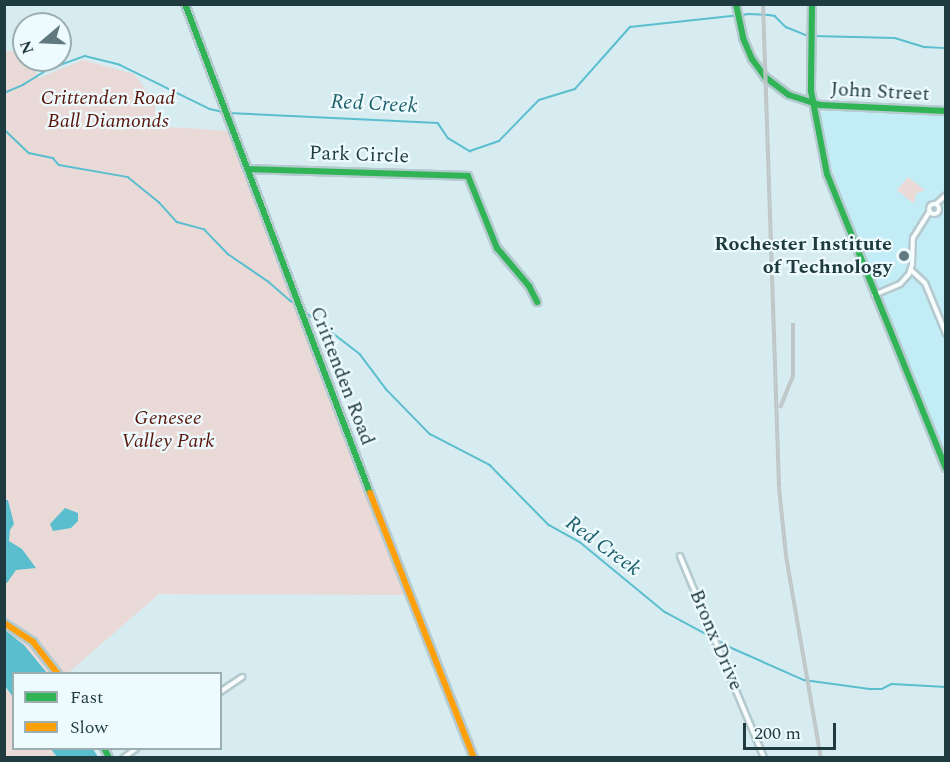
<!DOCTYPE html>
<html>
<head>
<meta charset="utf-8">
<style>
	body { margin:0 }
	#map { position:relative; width:950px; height:762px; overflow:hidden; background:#d7ecf1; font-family:Spectral,serif }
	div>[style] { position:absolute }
	.built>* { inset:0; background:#c2edf6 }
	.green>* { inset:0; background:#e9dad7 }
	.water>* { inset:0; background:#5abecf }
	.stream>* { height:1.5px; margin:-0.75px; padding:0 0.75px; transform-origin:0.75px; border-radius:0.75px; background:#5abecf }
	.roads { filter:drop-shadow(2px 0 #b4cacf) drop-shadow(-2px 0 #b4cacf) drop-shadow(0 2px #b4cacf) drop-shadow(0 -2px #b4cacf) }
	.street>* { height:4px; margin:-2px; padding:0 2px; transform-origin:2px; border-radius:2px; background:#f9fcfd }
	.street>.ring { margin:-2px; padding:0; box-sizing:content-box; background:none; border:4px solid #f9fcfd; border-radius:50% }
	.fast>* { height:6px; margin:-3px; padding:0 3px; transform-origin:3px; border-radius:3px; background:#30b455 }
	.slow>* { height:6px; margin:-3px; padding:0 3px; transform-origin:3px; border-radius:3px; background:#ff9f0a }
	.rail>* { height:4px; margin-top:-2px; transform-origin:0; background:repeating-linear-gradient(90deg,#eefbfe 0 4.5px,#bfc6c7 0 9px); box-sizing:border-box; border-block:2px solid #bfc6c7 }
	.dots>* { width:16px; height:16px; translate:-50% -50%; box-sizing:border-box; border:3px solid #eefbfe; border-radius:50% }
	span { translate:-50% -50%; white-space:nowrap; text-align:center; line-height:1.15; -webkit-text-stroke:4.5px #eefbfe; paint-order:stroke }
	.street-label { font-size:20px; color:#1f3b40 }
	.park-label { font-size:20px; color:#5a150a; font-style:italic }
	.poi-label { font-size:20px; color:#1f3b40; font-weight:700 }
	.right { translate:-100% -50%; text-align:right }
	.water-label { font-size:21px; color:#1d606c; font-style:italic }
	.frame { position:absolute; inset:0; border:6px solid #1f3b40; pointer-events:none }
	.legend { position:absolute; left:12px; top:672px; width:210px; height:78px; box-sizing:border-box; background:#eefbfe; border:2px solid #9baeb2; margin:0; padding:8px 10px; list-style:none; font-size:18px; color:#1f3b40 }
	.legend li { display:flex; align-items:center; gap:12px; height:30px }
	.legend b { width:30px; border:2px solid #9baeb2 }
	.north { position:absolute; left:12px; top:12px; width:60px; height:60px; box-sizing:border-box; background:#eefbfe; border:2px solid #9baeb2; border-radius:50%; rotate:251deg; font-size:16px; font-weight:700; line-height:24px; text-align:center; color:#1f3b40 }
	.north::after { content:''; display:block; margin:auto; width:21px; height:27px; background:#5f797e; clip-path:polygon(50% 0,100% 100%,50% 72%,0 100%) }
	.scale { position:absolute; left:743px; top:723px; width:93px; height:27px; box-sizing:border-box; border:3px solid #1f3b40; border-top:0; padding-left:8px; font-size:18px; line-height:21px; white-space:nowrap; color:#1f3b40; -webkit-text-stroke:4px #eefbfe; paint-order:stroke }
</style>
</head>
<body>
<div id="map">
	<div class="built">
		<i style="clip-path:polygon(827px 109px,945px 114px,945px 456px,840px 197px,820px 127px,819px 115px)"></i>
	</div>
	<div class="green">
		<i style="clip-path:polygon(5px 51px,24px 51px,24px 60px,31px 60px,39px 78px,83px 60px,134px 74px,155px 102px,156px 126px,231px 131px,265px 231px,406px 595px,159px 594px,68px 673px,47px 673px,38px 661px,5px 630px)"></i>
		<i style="clip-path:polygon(908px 177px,925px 190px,916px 194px,914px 204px,897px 190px)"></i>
		<i style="clip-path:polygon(4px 686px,13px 697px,14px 748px,51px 749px,57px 757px,5px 757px)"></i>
	</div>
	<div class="water">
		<i style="clip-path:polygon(4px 500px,8px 500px,14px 524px,10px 530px,9px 541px,22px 549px,36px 568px,16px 570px,7px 583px,4px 582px)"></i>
		<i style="clip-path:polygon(65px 508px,78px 513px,78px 521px,71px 528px,53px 531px,50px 524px)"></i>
		<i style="clip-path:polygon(5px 630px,24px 645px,47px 673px,14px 674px,13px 697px,5px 686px)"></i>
		<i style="clip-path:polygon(51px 749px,93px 749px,98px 757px,57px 757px)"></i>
	</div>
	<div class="stream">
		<i style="left:813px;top:36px;width:82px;rotate:1.4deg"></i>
		<i style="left:895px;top:38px;width:31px;rotate:17deg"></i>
		<i style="left:925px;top:47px;width:21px;rotate:3deg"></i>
		<i style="left:4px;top:93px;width:21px;rotate:-23deg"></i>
		<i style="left:23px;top:85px;width:31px;rotate:-32deg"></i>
		<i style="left:49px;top:69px;width:38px;rotate:-20deg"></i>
		<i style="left:85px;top:56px;width:36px;rotate:14deg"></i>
		<i style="left:120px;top:65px;width:100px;rotate:26.1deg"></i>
		<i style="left:210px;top:109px;width:13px;rotate:13deg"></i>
		<i style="left:228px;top:113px;width:210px;rotate:2.7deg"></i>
		<i style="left:438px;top:123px;width:18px;rotate:56deg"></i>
		<i style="left:448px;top:138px;width:26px;rotate:31deg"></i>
		<i style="left:470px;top:151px;width:31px;rotate:-19deg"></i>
		<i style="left:499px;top:141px;width:57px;rotate:-45.7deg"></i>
		<i style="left:539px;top:100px;width:38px;rotate:-17deg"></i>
		<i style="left:575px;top:89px;width:83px;rotate:-48.4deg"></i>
		<i style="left:630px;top:27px;width:120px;rotate:-6.2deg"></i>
		<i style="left:749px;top:14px;width:20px;rotate:3deg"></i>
		<i style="left:769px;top:15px;width:6px;rotate:9deg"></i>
		<i style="left:775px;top:16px;width:16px;rotate:45deg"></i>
		<i style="left:786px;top:27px;width:24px;rotate:22deg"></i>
		<i style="left:4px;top:129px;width:35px;rotate:44deg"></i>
		<i style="left:29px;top:153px;width:25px;rotate:12deg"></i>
		<i style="left:53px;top:158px;width:9px;rotate:49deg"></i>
		<i style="left:59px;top:165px;width:70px;rotate:9.9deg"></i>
		<i style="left:128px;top:177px;width:40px;rotate:39deg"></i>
		<i style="left:159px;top:202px;width:27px;rotate:48deg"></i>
		<i style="left:177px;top:222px;width:28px;rotate:15deg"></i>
		<i style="left:204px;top:229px;width:35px;rotate:46deg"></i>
		<i style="left:228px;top:254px;width:50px;rotate:34.3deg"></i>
		<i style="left:269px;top:282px;width:30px;rotate:41deg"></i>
		<i style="left:303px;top:310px;width:72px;rotate:37.7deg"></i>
		<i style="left:360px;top:354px;width:45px;rotate:53.1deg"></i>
		<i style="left:387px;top:390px;width:62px;rotate:45.7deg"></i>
		<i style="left:430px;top:434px;width:68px;rotate:27.3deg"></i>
		<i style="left:490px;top:465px;width:84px;rotate:45.5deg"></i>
		<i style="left:549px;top:525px;width:35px;rotate:29deg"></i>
		<i style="left:580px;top:542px;width:110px;rotate:39.5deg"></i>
		<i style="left:665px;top:612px;width:78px;rotate:28.2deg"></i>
		<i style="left:734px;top:649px;width:77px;rotate:23.9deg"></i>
		<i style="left:804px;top:680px;width:68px;rotate:7.7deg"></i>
		<i style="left:871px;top:689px;width:11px"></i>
		<i style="left:882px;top:689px;width:11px;rotate:-27deg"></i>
		<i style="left:892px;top:684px;width:54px;rotate:3.2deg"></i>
	</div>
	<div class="roads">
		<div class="street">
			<i style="left:936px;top:204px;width:13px;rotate:-42deg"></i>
			<i class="ring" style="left:929px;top:204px;width:6px;height:6px"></i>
			<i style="left:911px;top:270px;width:19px;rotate:43deg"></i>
			<i style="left:925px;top:283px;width:55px;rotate:67.6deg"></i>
			<i style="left:874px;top:295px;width:28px;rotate:-23deg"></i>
			<i style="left:900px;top:284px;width:13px;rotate:-48deg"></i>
			<i style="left:909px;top:274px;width:9px;rotate:-72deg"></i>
			<i style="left:912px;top:265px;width:27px;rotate:-88deg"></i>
			<i style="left:913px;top:238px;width:32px;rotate:-58deg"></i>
			<i style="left:680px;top:556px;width:219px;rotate:67.4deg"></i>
			<i style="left:220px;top:692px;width:27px;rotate:-34deg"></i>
			<i style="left:123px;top:758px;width:17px;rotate:-36deg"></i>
		</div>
		<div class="fast">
			<i style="left:185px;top:4px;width:523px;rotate:69.28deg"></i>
			<i style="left:736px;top:4px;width:35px;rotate:78deg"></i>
			<i style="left:743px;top:38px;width:23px;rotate:67deg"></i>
			<i style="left:752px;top:59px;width:22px;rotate:54deg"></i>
			<i style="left:765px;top:77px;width:30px;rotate:37deg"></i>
			<i style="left:789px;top:95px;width:33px;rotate:18deg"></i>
			<i style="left:820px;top:105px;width:126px;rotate:2.7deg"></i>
			<i style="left:812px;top:4px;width:87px;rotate:90.7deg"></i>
			<i style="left:811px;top:91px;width:85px;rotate:79.1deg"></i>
			<i style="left:827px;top:174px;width:317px;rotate:68deg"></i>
			<i style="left:248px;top:169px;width:220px;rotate:1.8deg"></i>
			<i style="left:468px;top:176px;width:78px;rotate:68.1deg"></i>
			<i style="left:497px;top:248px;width:50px;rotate:49.9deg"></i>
			<i style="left:529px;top:286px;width:18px;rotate:63deg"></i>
			<i style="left:104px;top:748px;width:11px;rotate:63deg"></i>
		</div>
		<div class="slow">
			<i style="left:370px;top:493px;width:285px;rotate:68.6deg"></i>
			<i style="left:4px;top:623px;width:35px;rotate:33deg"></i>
			<i style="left:33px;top:642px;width:41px;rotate:52deg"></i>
		</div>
	</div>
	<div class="rail">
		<i style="left:763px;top:4px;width:484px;rotate:88.1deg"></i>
		<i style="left:779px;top:488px;width:68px;rotate:84.1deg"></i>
		<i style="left:786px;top:556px;width:205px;rotate:80.2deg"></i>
		<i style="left:780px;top:408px;width:35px;rotate:-68deg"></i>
		<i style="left:793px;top:376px;width:53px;rotate:-90deg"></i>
	</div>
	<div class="dots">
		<i style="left:904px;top:256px;background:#5f797e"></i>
	</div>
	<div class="street-label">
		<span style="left:880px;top:92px;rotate:3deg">John Street</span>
		<span style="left:359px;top:155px;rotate:2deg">Park Circle</span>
		<span style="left:342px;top:376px;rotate:69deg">Crittenden Road</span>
		<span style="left:716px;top:640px;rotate:67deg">Bronx Drive</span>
	</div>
	<div class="park-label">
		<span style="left:108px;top:110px">Crittenden Road<br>Ball Diamonds</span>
		<span style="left:168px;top:430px">Genesee<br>Valley Park</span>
	</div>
	<div class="poi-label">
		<span class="right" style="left:892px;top:256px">Rochester Institute<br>of Technology</span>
	</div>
	<div class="water-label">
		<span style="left:374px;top:104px;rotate:3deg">Red Creek</span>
		<span style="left:603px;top:546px;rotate:36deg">Red Creek</span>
	</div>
	<div class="frame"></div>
	<ul class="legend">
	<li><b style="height:8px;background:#30b455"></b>Fast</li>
	<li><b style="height:8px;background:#ff9f0a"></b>Slow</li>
	</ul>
	<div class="north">N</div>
	<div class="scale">200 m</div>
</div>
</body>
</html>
